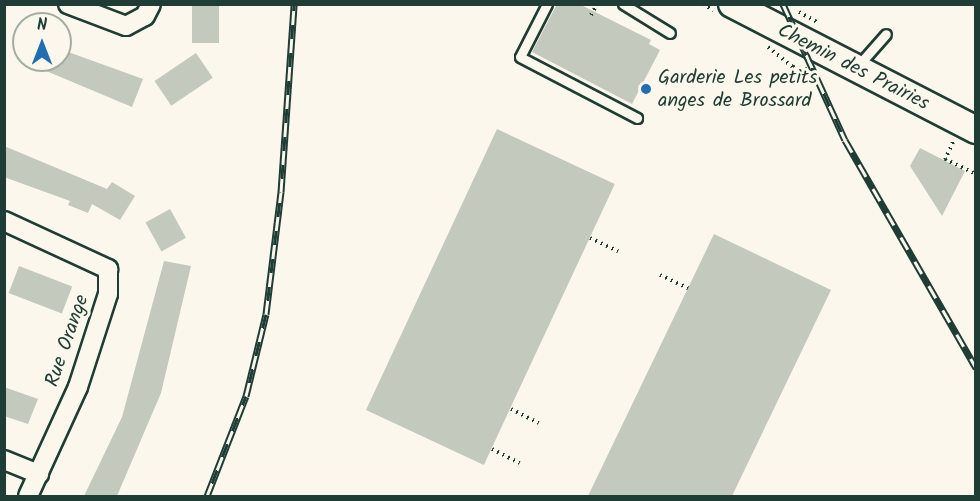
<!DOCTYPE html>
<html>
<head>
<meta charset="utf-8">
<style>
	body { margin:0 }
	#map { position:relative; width:980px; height:501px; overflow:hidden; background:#fbf7ec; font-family:Kalam,sans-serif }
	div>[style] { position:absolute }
	.building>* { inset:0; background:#c4c9be; transform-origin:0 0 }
	.path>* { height:4px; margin-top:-2px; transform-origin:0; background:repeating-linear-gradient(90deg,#1f3d34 0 1.5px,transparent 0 6px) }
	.roads { filter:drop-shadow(2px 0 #1f3d34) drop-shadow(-2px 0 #1f3d34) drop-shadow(0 2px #1f3d34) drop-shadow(0 -2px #1f3d34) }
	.lane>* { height:9px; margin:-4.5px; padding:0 4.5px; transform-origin:4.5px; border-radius:4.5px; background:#fbf7ec }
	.street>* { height:18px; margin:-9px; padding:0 9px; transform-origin:9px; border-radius:9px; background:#fbf7ec }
	.secondary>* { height:26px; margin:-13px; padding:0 13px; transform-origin:13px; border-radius:13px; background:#fbf7ec }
	.rail>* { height:7px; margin-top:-3.5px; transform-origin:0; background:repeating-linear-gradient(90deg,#fbf7ec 0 14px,#1f3d34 0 28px); box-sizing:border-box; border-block:2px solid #1f3d34 }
	.dots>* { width:16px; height:16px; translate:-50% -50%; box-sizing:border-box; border:3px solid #fbf7ec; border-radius:50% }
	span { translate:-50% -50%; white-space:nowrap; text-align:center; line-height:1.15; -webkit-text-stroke:6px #fbf7ec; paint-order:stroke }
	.street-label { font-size:20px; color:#1f3d34 }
	.poi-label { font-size:20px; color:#1f3d34 }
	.left { translate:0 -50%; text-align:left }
	.frame { position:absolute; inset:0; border:6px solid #1f3d34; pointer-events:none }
	.north { position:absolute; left:12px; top:12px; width:60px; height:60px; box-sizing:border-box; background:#fbf7ec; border:2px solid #a3ada2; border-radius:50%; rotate:0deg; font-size:16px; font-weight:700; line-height:24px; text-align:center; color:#1f3d34 }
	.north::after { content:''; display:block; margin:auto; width:21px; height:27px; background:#1f6fb2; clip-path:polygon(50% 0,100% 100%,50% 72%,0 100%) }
</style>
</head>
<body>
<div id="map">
	<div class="building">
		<i style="left:192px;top:4px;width:27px;height:39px"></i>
		<i style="clip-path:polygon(557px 4px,579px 4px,651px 40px,649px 44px,660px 50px,632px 104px,532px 52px)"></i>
		<i style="clip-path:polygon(60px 49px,143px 79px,132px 107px,20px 60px,60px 60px)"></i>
		<i style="left:196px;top:53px;width:30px;height:50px;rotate:56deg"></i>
		<i style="left:497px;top:129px;width:130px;height:310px;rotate:25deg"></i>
		<i style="clip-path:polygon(4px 146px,107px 189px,112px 182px,135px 196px,120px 220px,92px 204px,88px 213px,68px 205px,70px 201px,4px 177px)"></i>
		<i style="clip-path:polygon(920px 148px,965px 171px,942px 216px,910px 166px)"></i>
		<i style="left:170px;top:209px;width:33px;height:28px;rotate:61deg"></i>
		<i style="clip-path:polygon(714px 234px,831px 290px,732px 496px,588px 496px)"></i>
		<i style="clip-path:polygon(164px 261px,191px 266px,161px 393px,117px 496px,84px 496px,122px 417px)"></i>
		<i style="left:19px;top:266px;width:57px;height:29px;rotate:21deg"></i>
		<i style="clip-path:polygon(4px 387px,38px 399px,28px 424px,4px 416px)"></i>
	</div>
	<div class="path">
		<i style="left:703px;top:4px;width:12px;rotate:31deg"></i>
		<i style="left:799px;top:12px;width:23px;rotate:29deg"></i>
		<i style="left:591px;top:15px;width:13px;rotate:-61deg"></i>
		<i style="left:768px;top:47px;width:32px;rotate:39deg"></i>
		<i style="left:793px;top:67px;width:20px;rotate:9deg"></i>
		<i style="left:945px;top:159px;width:34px;rotate:26deg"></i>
		<i style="left:945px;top:160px;width:20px;rotate:-66deg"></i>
		<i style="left:590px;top:238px;width:31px;rotate:25deg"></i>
		<i style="left:660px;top:275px;width:31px;rotate:25deg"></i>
		<i style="left:511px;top:409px;width:31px;rotate:27deg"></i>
		<i style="left:492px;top:449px;width:31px;rotate:27deg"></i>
	</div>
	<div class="roads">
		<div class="lane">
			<i style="left:547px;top:4px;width:59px;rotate:117deg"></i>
			<i style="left:520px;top:57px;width:132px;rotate:27.5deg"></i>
			<i style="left:623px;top:4px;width:55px;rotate:31.7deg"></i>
			<i style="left:856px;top:68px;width:45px;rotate:-48.6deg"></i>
		</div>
		<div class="street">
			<i style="left:68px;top:4px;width:62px;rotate:20.8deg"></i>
			<i style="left:126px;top:26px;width:21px;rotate:-28deg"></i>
			<i style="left:145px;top:16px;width:13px;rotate:-63deg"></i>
			<i style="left:4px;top:221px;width:115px;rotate:24.8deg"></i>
			<i style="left:108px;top:269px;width:25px;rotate:90deg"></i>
			<i style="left:108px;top:294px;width:98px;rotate:107.9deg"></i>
			<i style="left:78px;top:387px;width:120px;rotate:114.6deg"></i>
			<i style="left:4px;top:460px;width:38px;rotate:22deg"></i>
		</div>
		<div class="secondary">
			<i style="left:732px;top:4px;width:275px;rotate:27.3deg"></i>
		</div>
	</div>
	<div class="rail">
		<i style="left:783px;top:4px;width:149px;rotate:65.5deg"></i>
		<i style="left:845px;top:140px;width:263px;rotate:60.1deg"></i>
		<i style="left:207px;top:496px;width:107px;rotate:-68.7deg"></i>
		<i style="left:246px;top:396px;width:84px;rotate:-76.3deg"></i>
		<i style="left:266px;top:314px;width:123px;rotate:-83deg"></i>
		<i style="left:281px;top:192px;width:188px;rotate:-86deg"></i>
	</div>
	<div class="dots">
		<i style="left:646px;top:89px;background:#1f6fb2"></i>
	</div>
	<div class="street-label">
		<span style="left:853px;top:68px;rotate:27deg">Chemin des Prairies</span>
		<span style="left:68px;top:341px;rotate:-71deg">Rue Orange</span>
	</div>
	<div class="poi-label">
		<span class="left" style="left:658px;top:90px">Garderie Les petits<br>anges de Brossard</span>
	</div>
	<div class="frame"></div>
	<div class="north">N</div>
</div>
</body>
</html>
